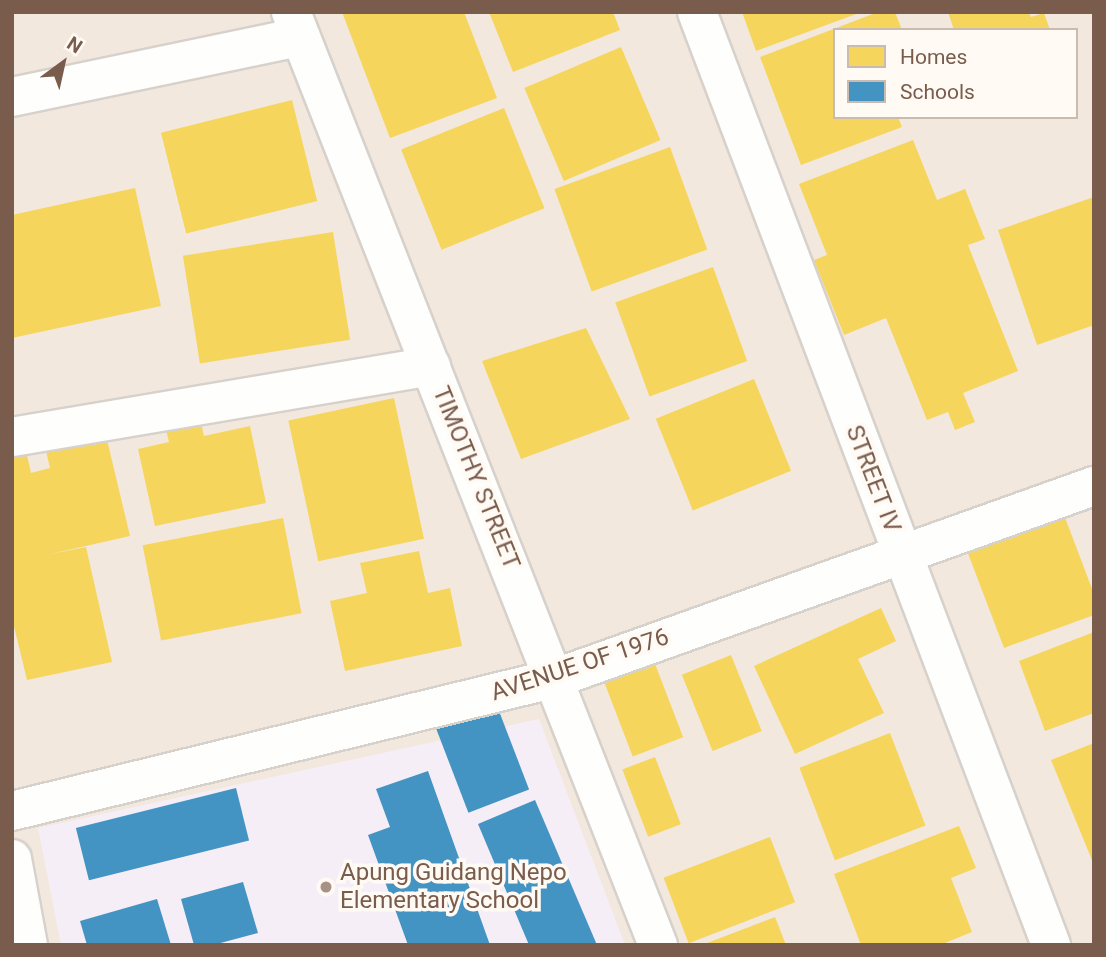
<!DOCTYPE html>
<html>
<head>
<meta charset="utf-8">
<style>
	body { margin:0 }
	#map { position:relative; width:1106px; height:957px; overflow:hidden; background:#f9f5f0; font-family:Roboto,sans-serif }
	div>[style] { position:absolute }
	.residential>* { inset:0; background:#f2e8de }
	.education>* { inset:0; background:#f6eef6 }
	.homes>* { inset:0; background:#f6d55c; transform-origin:0 0 }
	.schools>* { inset:0; background:#4393c3; transform-origin:0 0 }
	.roads { filter:drop-shadow(2px 0 #d7d1cb) drop-shadow(-2px 0 #d7d1cb) drop-shadow(0 2px #d7d1cb) drop-shadow(0 -2px #d7d1cb) }
	.street>* { height:38px; margin:-19px; padding:0 19px; transform-origin:19px; border-radius:19px; background:#fefefd }
	.dots>* { width:19px; height:19px; translate:-50% -50%; box-sizing:border-box; border:4px solid #fffaf3; border-radius:50% }
	span { translate:-50% -50%; white-space:nowrap; text-align:center; line-height:1.15; -webkit-text-stroke:7px #fffaf3; paint-order:stroke }
	.street-label { font-size:24px; color:#7a5c4d }
	.poi-label { font-size:24px; color:#7a5c4d }
	.left { translate:0 -50%; text-align:left }
	.frame { position:absolute; inset:0; border:14px solid #7a5c4d; pointer-events:none }
	.legend { position:absolute; left:833px; top:28px; width:245px; height:91px; box-sizing:border-box; background:#fffaf3; border:2px solid #cabbb1; margin:0; padding:9px 12px; list-style:none; font-size:21px; color:#7a5c4d }
	.legend li { display:flex; align-items:center; gap:14px; height:35px }
	.legend b { width:35px; border:2px solid #cabbb1 }
	.north { position:absolute; left:28px; top:28px; width:70px; height:70px; -webkit-text-stroke:5px #fffaf3; paint-order:stroke; rotate:33deg; font-size:19px; font-weight:700; line-height:28px; text-align:center; color:#7a5c4d }
	.north::after { content:''; display:block; margin:auto; width:24px; height:32px; background:#7a5c4d; clip-path:polygon(50% 0,100% 100%,50% 72%,0 100%) }
</style>
</head>
<body>
<div id="map">
	<div class="residential">
		<i style="clip-path:polygon(evenodd,12px 12px,1094px 12px,1094px 945px,12px 945px,12px 12px,835px 30px,1076px 30px,1076px 117px,835px 117px,835px 30px)"></i>
	</div>
	<div class="education">
		<i style="clip-path:polygon(539px 719px,625px 945px,61px 945px,38px 828px)"></i>
	</div>
	<div class="homes">
		<i style="clip-path:polygon(342px 12px,464px 12px,497px 98px,390px 138px)"></i>
		<i style="clip-path:polygon(489px 12px,613px 12px,620px 30px,513px 72px)"></i>
		<i style="clip-path:polygon(742px 12px,859px 12px,859px 13px,756px 51px)"></i>
		<i style="clip-path:polygon(878px 12px,895px 12px,902px 30px,835px 30px,835px 117px,898px 117px,902px 127px,801px 165px,760px 57px)"></i>
		<i style="clip-path:polygon(948px 12px,1029px 12px,1031px 17px,1044px 13px,1050px 30px,954px 30px)"></i>
		<i style="left:621px;top:47px;width:101px;height:105px;rotate:67deg"></i>
		<i style="left:292px;top:100px;width:104px;height:135px;rotate:76deg"></i>
		<i style="left:504px;top:108px;width:108px;height:111px;rotate:68deg"></i>
		<i style="clip-path:polygon(913px 140px,937px 200px,965px 189px,985px 239px,968px 245px,1018px 371px,963px 393px,975px 422px,955px 430px,948px 412px,927px 420px,886px 318px,844px 335px,814px 260px,827px 255px,799px 184px)"></i>
		<i style="left:670px;top:147px;width:109px;height:123px;rotate:70deg"></i>
		<i style="clip-path:polygon(135px 188px,161px 306px,12px 338px,12px 215px)"></i>
		<i style="clip-path:polygon(1094px 197px,1094px 325px,1037px 345px,998px 230px)"></i>
		<i style="left:333px;top:232px;width:109px;height:152px;rotate:81deg"></i>
		<i style="left:713px;top:267px;width:100px;height:104px;rotate:70deg"></i>
		<i style="clip-path:polygon(586px 328px,630px 419px,521px 459px,482px 361px)"></i>
		<i style="left:754px;top:379px;width:99px;height:106px;rotate:68deg"></i>
		<i style="left:394px;top:398px;width:144px;height:108px;rotate:78deg"></i>
		<i style="clip-path:polygon(198px 410px,204px 436px,250px 426px,266px 503px,155px 526px,138px 449px,169px 442px,163px 417px)"></i>
		<i style="clip-path:polygon(103px 423px,130px 536px,46px 555px,86px 547px,112px 662px,27px 680px,12px 618px,12px 454px,26px 451px,31px 473px,50px 468px,43px 438px)"></i>
		<i style="clip-path:polygon(1061px 507px,1094px 594px,1094px 615px,1004px 648px,964px 543px)"></i>
		<i style="left:283px;top:518px;width:97px;height:143px;rotate:79deg"></i>
		<i style="clip-path:polygon(419px 551px,428px 593px,450px 588px,462px 646px,345px 671px,330px 601px,367px 593px,360px 563px)"></i>
		<i style="clip-path:polygon(881px 608px,896px 641px,858px 659px,884px 713px,795px 754px,754px 666px)"></i>
		<i style="clip-path:polygon(1094px 632px,1094px 713px,1045px 731px,1019px 661px)"></i>
		<i style="left:731px;top:655px;width:82px;height:53px;rotate:68deg"></i>
		<i style="left:652px;top:656px;width:87px;height:54px;rotate:69deg"></i>
		<i style="left:890px;top:733px;width:99px;height:97px;rotate:69deg"></i>
		<i style="clip-path:polygon(1094px 743px,1094px 865px,1051px 760px)"></i>
		<i style="left:655px;top:757px;width:72px;height:35px;rotate:69deg"></i>
		<i style="clip-path:polygon(959px 826px,976px 868px,951px 878px,972px 932px,940px 945px,861px 945px,834px 874px)"></i>
		<i style="left:770px;top:837px;width:70px;height:114px;rotate:69deg"></i>
		<i style="clip-path:polygon(775px 917px,786px 945px,702px 945px)"></i>
	</div>
	<div class="schools">
		<i style="left:494px;top:698px;width:98px;height:65px;rotate:69deg"></i>
		<i style="clip-path:polygon(428px 771px,490px 945px,408px 945px,368px 835px,390px 827px,376px 789px)"></i>
		<i style="left:236px;top:788px;width:54px;height:165px;rotate:76deg"></i>
		<i style="clip-path:polygon(535px 800px,597px 945px,529px 945px,478px 824px)"></i>
		<i style="clip-path:polygon(243px 882px,258px 933px,213px 945px,194px 945px,181px 899px)"></i>
		<i style="clip-path:polygon(157px 899px,171px 945px,87px 945px,80px 921px)"></i>
	</div>
	<div class="roads">
		<div class="street">
			<i style="left:291px;top:12px;width:1003px;rotate:68.53deg"></i>
			<i style="left:697px;top:12px;width:998px;rotate:69.22deg"></i>
			<i style="left:12px;top:97px;width:294px;rotate:-11.8deg"></i>
			<i style="left:12px;top:437px;width:425px;rotate:-9.6deg"></i>
			<i style="left:12px;top:811px;width:560px;rotate:-13.74deg"></i>
			<i style="left:556px;top:678px;width:571px;rotate:-19.64deg"></i>
			<i style="left:12px;top:859px;width:87px;rotate:79.5deg"></i>
		</div>
	</div>
	<div class="dots">
		<i style="left:326px;top:887px;background:#a69286"></i>
	</div>
	<div class="street-label">
		<span style="left:476px;top:478px;rotate:68deg">TIMOTHY STREET</span>
		<span style="left:873px;top:479px;rotate:69deg">STREET IV</span>
		<span style="left:580px;top:665px;rotate:-18deg">AVENUE OF 1976</span>
	</div>
	<div class="poi-label">
		<span class="left" style="left:340px;top:887px">Apung Guidang Nepo<br>Elementary School</span>
	</div>
	<div class="frame"></div>
	<ul class="legend">
	<li><b style="height:19px;background:#f6d55c"></b>Homes</li>
	<li><b style="height:19px;background:#4393c3"></b>Schools</li>
	</ul>
	<div class="north">N</div>
</div>
</body>
</html>
